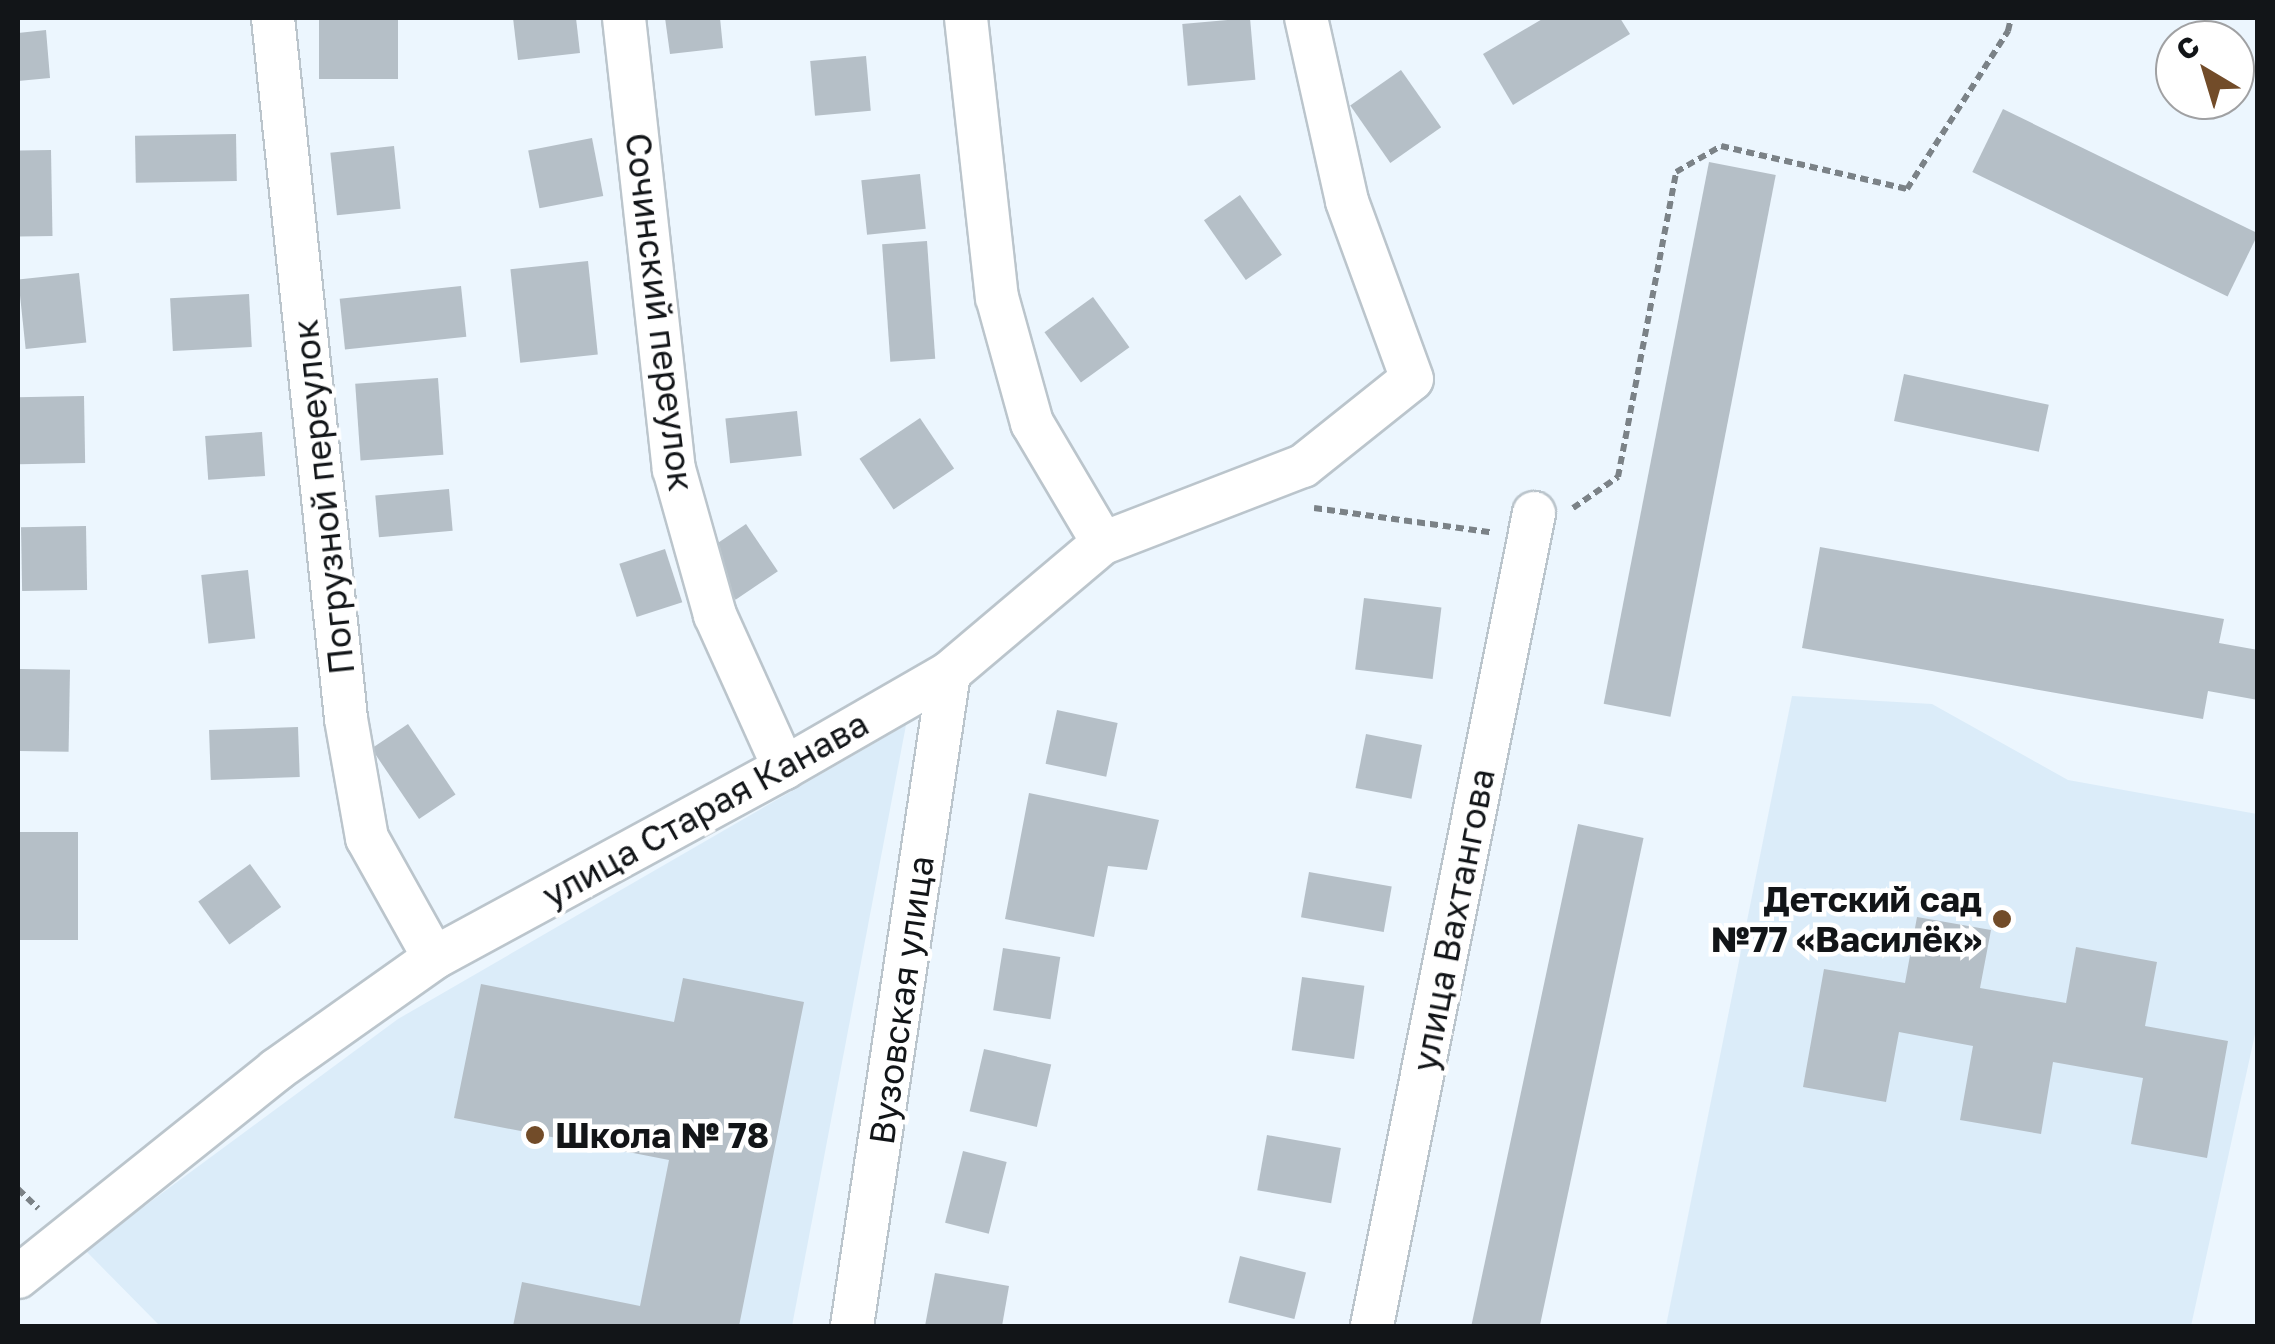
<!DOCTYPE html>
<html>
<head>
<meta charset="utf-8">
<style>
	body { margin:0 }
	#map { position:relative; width:2275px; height:1344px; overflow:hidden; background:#ecf6fe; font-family:"Golos Text",sans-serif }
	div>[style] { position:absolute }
	.built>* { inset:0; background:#dbecf9 }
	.building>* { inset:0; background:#b5bfc7; transform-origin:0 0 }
	.path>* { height:6px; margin-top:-3px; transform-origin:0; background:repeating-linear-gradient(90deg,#7b8287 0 8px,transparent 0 13px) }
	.roads { filter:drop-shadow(2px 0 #bbc5cc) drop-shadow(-2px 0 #bbc5cc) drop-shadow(0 2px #bbc5cc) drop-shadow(0 -2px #bbc5cc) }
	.street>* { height:42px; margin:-21px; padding:0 21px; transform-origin:21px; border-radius:21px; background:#fff }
	.dots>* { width:28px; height:28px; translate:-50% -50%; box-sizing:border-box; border:5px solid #fff; border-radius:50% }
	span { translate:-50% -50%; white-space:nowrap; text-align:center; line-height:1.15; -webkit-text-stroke:9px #fff; paint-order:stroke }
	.street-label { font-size:35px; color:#121518 }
	.poi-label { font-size:35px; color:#121518; font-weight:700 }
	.right { translate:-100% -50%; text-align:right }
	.left { translate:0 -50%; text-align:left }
	.frame { position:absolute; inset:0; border:20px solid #121518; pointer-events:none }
	.north { position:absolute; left:2155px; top:20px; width:100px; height:100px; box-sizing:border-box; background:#fff; border:2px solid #a0a1a3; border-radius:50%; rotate:322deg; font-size:28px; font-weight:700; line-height:40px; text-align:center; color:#121518 }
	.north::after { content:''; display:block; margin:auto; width:35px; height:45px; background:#724c29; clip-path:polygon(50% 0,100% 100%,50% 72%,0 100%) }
</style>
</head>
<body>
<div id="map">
	<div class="built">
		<i style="clip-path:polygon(1792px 696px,1932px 704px,2068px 780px,2257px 814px,2257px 1025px,2191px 1326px,1666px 1326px)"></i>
		<i style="clip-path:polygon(906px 725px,792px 1326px,160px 1326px,85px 1250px,398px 1019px)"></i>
	</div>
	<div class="building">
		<i style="left:319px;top:18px;width:79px;height:61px"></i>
		<i style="clip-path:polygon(513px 18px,576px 18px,580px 53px,518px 60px)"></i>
		<i style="clip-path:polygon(665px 18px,720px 18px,723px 48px,670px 54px)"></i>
		<i style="left:1250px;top:18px;width:62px;height:68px;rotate:85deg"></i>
		<i style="clip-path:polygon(1544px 18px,1620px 18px,1630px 34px,1513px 105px,1483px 54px)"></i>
		<i style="clip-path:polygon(46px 30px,50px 78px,18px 81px,18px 33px)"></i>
		<i style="left:866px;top:56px;width:55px;height:56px;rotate:85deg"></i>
		<i style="left:1401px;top:70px;width:70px;height:62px;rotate:55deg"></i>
		<i style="left:2003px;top:109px;width:284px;height:70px;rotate:26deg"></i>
		<i style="left:236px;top:134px;width:47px;height:101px;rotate:89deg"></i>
		<i style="left:592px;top:138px;width:59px;height:65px;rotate:79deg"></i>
		<i style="left:394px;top:146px;width:63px;height:64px;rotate:84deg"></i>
		<i style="left:51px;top:150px;width:86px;height:33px;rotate:89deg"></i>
		<i style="left:1709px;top:162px;width:68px;height:552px;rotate:11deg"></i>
		<i style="left:920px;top:174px;width:55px;height:59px;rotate:84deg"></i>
		<i style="left:1240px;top:195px;width:73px;height:44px;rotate:55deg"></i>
		<i style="left:927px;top:241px;width:118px;height:45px;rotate:86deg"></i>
		<i style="left:588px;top:261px;width:94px;height:78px;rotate:84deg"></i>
		<i style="left:79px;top:273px;width:70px;height:61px;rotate:84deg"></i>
		<i style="left:461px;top:286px;width:51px;height:122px;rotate:84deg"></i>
		<i style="left:249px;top:294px;width:53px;height:79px;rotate:87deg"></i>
		<i style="left:1093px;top:297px;width:62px;height:60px;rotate:54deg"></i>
		<i style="left:1904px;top:374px;width:148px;height:48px;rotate:12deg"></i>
		<i style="left:438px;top:378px;width:77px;height:83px;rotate:86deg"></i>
		<i style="left:84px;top:396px;width:67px;height:66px;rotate:89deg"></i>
		<i style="left:797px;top:411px;width:45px;height:72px;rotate:84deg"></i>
		<i style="left:920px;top:418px;width:61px;height:73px;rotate:56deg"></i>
		<i style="left:262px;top:432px;width:44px;height:57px;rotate:86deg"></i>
		<i style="left:449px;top:489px;width:42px;height:74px;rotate:85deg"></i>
		<i style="left:746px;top:524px;width:57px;height:51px;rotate:56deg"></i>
		<i style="left:86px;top:526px;width:64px;height:65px;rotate:89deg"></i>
		<i style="clip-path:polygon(1820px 547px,2224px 619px,2219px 643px,2258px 650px,2258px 700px,2208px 691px,2203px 719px,1802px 648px)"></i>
		<i style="left:665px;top:549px;width:56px;height:48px;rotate:72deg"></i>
		<i style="left:248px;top:570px;width:69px;height:47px;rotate:84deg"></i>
		<i style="left:1364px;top:598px;width:78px;height:72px;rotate:7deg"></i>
		<i style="left:20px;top:669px;width:50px;height:82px;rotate:1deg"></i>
		<i style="left:1057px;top:710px;width:62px;height:55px;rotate:12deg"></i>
		<i style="left:408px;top:724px;width:85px;height:44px;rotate:56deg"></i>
		<i style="left:298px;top:727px;width:50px;height:89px;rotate:88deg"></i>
		<i style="left:1366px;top:734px;width:57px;height:55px;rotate:11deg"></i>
		<i style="clip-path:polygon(1029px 793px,1159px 820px,1147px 870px,1108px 866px,1094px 937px,1005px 919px)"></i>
		<i style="left:1578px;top:824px;width:67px;height:513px;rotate:12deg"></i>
		<i style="left:18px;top:832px;width:60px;height:108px"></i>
		<i style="left:250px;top:864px;width:53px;height:64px;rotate:54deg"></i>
		<i style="left:1309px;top:872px;width:84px;height:46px;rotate:10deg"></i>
		<i style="clip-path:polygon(1917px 917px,1991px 930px,1980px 988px,2066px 1003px,2076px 947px,2157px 962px,2145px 1026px,2228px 1041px,2207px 1158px,2131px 1144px,2143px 1078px,2053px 1062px,2041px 1134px,1960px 1120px,1973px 1046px,1899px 1032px,1886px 1102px,1803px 1087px,1824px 969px,1905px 983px)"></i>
		<i style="left:1003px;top:948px;width:58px;height:63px;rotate:9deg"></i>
		<i style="left:1302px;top:977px;width:63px;height:74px;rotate:8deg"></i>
		<i style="clip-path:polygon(683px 978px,804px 1002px,739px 1326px,513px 1326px,522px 1282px,640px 1306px,669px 1160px,454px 1118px,481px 984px,674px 1022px)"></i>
		<i style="left:984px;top:1049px;width:69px;height:64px;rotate:13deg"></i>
		<i style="left:1267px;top:1135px;width:75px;height:56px;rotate:10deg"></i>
		<i style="left:963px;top:1151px;width:45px;height:74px;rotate:14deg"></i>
		<i style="left:1240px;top:1256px;width:68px;height:48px;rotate:14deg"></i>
		<i style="clip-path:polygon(935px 1273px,1009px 1286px,1002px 1326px,925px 1326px)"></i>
	</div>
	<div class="path">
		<i style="left:1314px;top:508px;width:178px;rotate:7.8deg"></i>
		<i style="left:1573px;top:508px;width:55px;rotate:-34.6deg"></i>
		<i style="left:1618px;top:477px;width:310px;rotate:-79.2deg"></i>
		<i style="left:1676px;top:172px;width:52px;rotate:-30deg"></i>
		<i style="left:1721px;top:146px;width:191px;rotate:13deg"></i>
		<i style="left:1907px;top:189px;width:188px;rotate:-57.4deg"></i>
		<i style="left:2008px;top:31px;width:13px;rotate:-77deg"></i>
		<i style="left:18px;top:1189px;width:28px;rotate:44deg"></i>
	</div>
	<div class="roads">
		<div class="street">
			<i style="left:273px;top:18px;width:705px;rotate:84.05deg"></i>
			<i style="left:346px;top:719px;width:121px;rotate:80deg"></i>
			<i style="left:367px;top:838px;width:137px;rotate:60.8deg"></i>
			<i style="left:624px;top:18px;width:454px;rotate:83.7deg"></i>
			<i style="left:674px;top:469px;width:152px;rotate:74.3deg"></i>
			<i style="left:715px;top:615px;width:168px;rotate:65.7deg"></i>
			<i style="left:966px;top:18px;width:281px;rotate:83.7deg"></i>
			<i style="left:997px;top:297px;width:131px;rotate:74.5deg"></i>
			<i style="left:1032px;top:423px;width:139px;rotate:59.4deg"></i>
			<i style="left:18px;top:1277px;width:331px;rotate:-38.7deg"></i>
			<i style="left:276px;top:1070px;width:194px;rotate:-35.3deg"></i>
			<i style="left:434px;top:958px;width:398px;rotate:-28.5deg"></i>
			<i style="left:784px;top:768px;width:190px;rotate:-29.9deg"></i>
			<i style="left:949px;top:673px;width:202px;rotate:-40.2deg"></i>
			<i style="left:1103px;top:543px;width:214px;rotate:-21.1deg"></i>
			<i style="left:1303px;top:466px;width:139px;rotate:-38.6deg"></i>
			<i style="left:1412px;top:379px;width:189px;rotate:-110.1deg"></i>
			<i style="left:1347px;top:201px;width:188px;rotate:-102.6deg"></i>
			<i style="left:852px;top:1326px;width:660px;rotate:-81.55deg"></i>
			<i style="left:1372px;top:1326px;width:829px;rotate:-78.73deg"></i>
		</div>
	</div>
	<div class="dots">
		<i style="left:2002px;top:919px;background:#724c29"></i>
		<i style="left:535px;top:1135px;background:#724c29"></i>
	</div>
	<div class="street-label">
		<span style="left:660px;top:312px;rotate:83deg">Сочинский переулок</span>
		<span style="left:323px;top:497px;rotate:-96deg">Погрузной переулок</span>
		<span style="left:705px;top:809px;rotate:-29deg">улица Старая Канава</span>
		<span style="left:1453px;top:920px;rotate:-79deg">улица Вахтангова</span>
		<span style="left:901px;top:1000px;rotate:-82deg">Вузовская улица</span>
	</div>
	<div class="poi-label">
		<span class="right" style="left:1982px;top:919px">Детский сад<br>№77 «Василёк»</span>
		<span class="left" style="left:555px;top:1135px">Школа № 78</span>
	</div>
	<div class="frame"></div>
	<div class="north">С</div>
</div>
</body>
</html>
